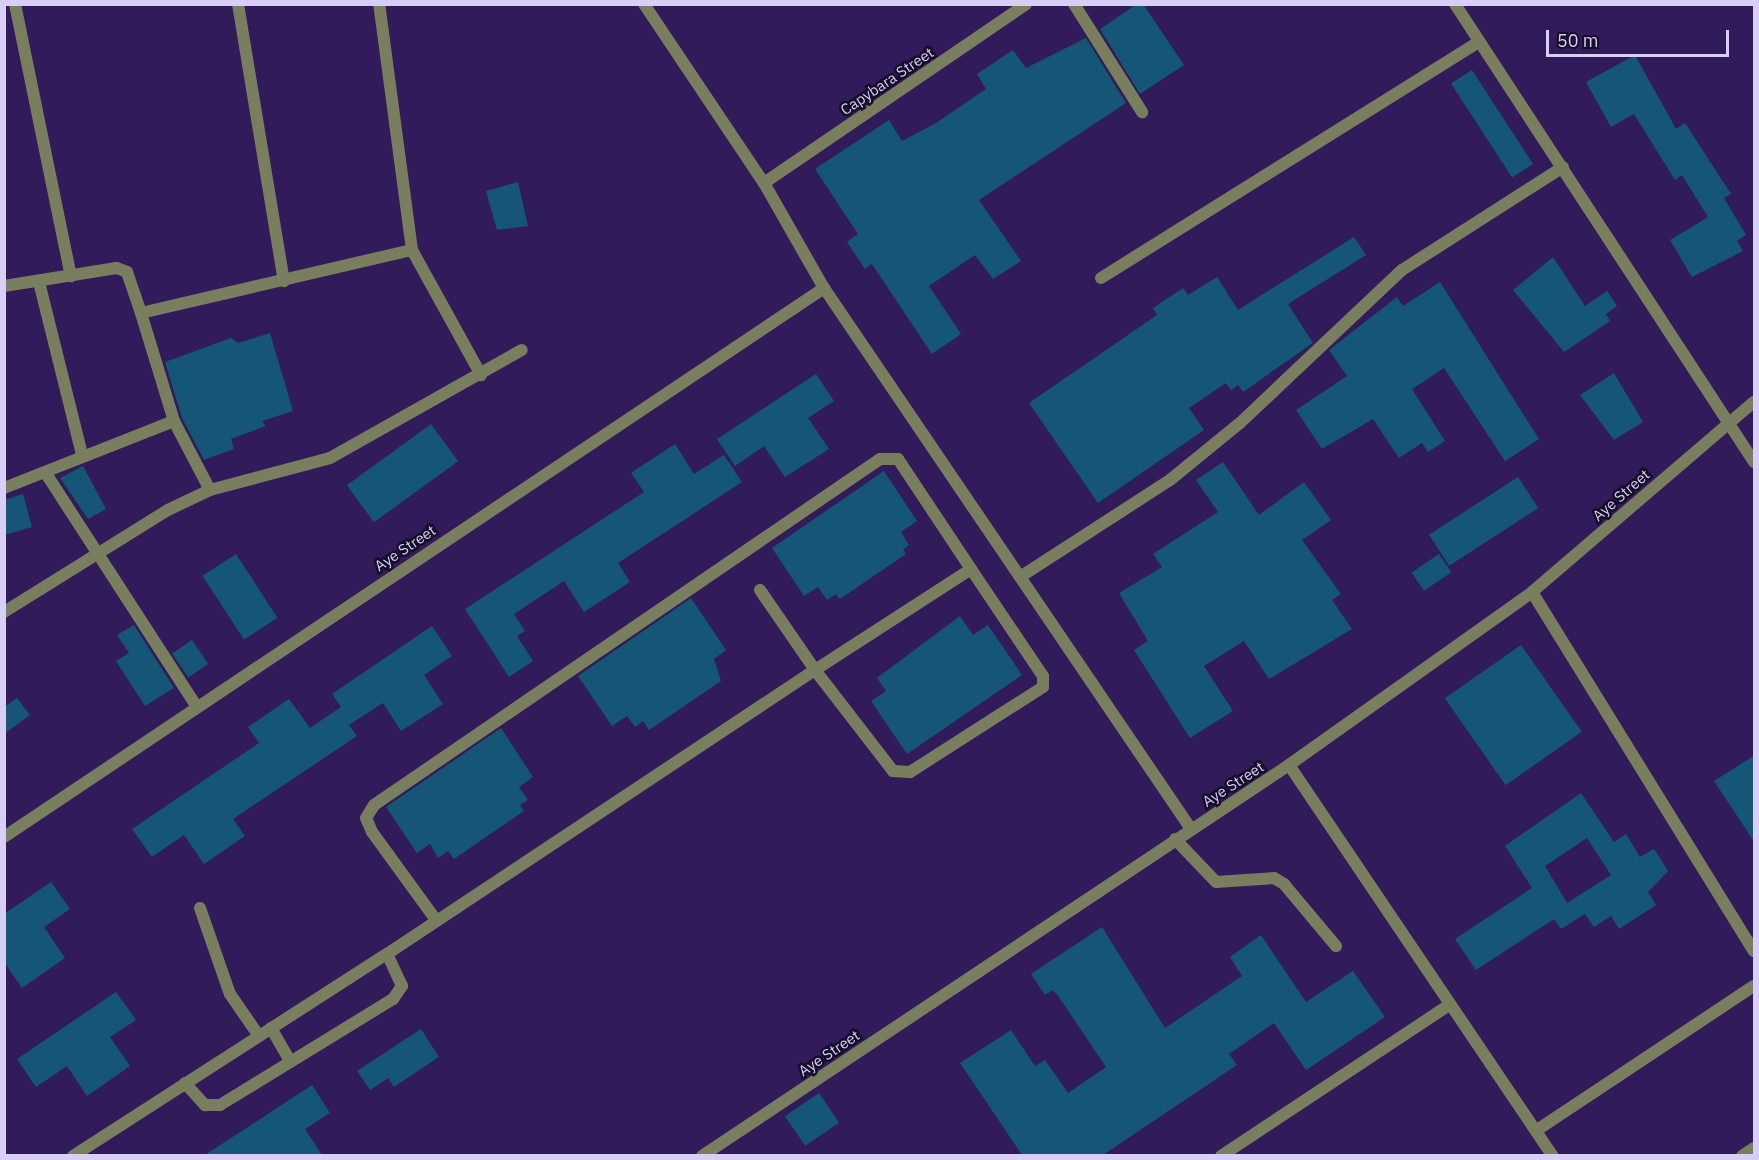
<!DOCTYPE html>
<html>
<head>
<meta charset="utf-8">
<style>
	body { margin:0 }
	#map { position:relative; width:1759px; height:1160px; overflow:hidden; background:#311b5a; font-family:"IBM Plex Sans",sans-serif }
	div>[style] { position:absolute }
	.building>* { inset:0; background:#155676; transform-origin:0 0 }
	.service>* { height:12px; margin:-6px; padding:0 6px; transform-origin:6px; border-radius:6px; background:#797f5e }
	.minor>* { height:12px; margin:-6px; padding:0 6px; transform-origin:6px; border-radius:6px; background:#797f5e }
	span { translate:-50% -50%; white-space:nowrap; text-align:center; line-height:1.15; -webkit-text-stroke:5px #160e29; paint-order:stroke }
	.street-label { font-size:15px; color:#d8cff6 }
	.frame { position:absolute; inset:0; border:6px solid #d8cff6; pointer-events:none }
	.scale { position:absolute; left:1546px; top:30px; width:183px; height:27px; box-sizing:border-box; border:3px solid #d8cff6; border-top:0; padding-left:8px; font-size:18px; line-height:21px; white-space:nowrap; color:#d8cff6; -webkit-text-stroke:4px #160e29; paint-order:stroke }
</style>
</head>
<body>
<div id="map">
	<div class="building">
		<i style="clip-path:polygon(1137px 4px,1143px 4px,1184px 65px,1140px 94px,1100px 29px)"></i>
		<i style="clip-path:polygon(1086px 38px,1126px 103px,979px 200px,1021px 261px,993px 279px,975px 255px,929px 286px,961px 334px,932px 354px,872px 264px,865px 269px,847px 242px,858px 234px,815px 169px,889px 120px,902px 141px,936px 123px,986px 89px,977px 74px,1013px 50px,1026px 68px)"></i>
		<i style="clip-path:polygon(1635px 55px,1676px 129px,1685px 123px,1731px 194px,1724px 198px,1746px 235px,1737px 241px,1743px 251px,1692px 277px,1670px 240px,1708px 217px,1682px 175px,1675px 180px,1634px 114px,1611px 127px,1586px 82px)"></i>
		<i style="left:1472px;top:70px;width:112px;height:25px;rotate:57deg"></i>
		<i style="clip-path:polygon(518px 182px,528px 226px,497px 230px,486px 191px)"></i>
		<i style="clip-path:polygon(1354px 237px,1366px 255px,1288px 304px,1313px 343px,1243px 392px,1238px 385px,1231px 390px,1226px 383px,1189px 408px,1204px 430px,1098px 503px,1029px 403px,1157px 315px,1153px 308px,1183px 288px,1188px 295px,1217px 277px,1238px 310px)"></i>
		<i style="clip-path:polygon(1553px 257px,1585px 306px,1607px 291px,1617px 306px,1606px 314px,1610px 321px,1564px 352px,1513px 290px)"></i>
		<i style="clip-path:polygon(1440px 282px,1539px 439px,1505px 461px,1444px 368px,1412px 389px,1445px 441px,1428px 452px,1422px 443px,1399px 458px,1373px 419px,1322px 449px,1296px 410px,1347px 376px,1329px 350px,1397px 297px,1403px 306px)"></i>
		<i style="clip-path:polygon(270px 333px,293px 411px,262px 421px,266px 426px,231px 439px,234px 449px,204px 460px,182px 418px,165px 362px,231px 338px,238px 343px)"></i>
		<i style="clip-path:polygon(1614px 373px,1643px 422px,1614px 440px,1580px 395px)"></i>
		<i style="clip-path:polygon(816px 374px,834px 401px,808px 418px,829px 449px,785px 477px,764px 446px,735px 466px,717px 439px)"></i>
		<i style="left:431px;top:424px;width:46px;height:104px;rotate:54deg"></i>
		<i style="clip-path:polygon(675px 444px,694px 474px,724px 455px,742px 482px,618px 563px,630px 582px,584px 612px,564px 581px,514px 614px,525px 631px,517px 636px,533px 661px,509px 677px,465px 609px,644px 492px,631px 473px)"></i>
		<i style="clip-path:polygon(1223px 462px,1259px 515px,1304px 482px,1331px 520px,1302px 540px,1341px 594px,1332px 600px,1352px 629px,1269px 679px,1244px 641px,1204px 666px,1233px 711px,1190px 738px,1134px 650px,1148px 641px,1119px 593px,1162px 567px,1153px 554px,1218px 512px,1196px 480px)"></i>
		<i style="clip-path:polygon(83px 466px,106px 509px,88px 519px,60px 478px)"></i>
		<i style="clip-path:polygon(884px 471px,917px 521px,901px 532px,909px 545px,903px 550px,906px 554px,840px 599px,836px 594px,827px 600px,818px 587px,804px 596px,772px 548px)"></i>
		<i style="left:1518px;top:477px;width:37px;height:106px;rotate:57deg"></i>
		<i style="clip-path:polygon(23px 494px,32px 527px,4px 535px,4px 500px)"></i>
		<i style="left:236px;top:554px;width:76px;height:40px;rotate:57deg"></i>
		<i style="left:1439px;top:554px;width:22px;height:33px;rotate:56deg"></i>
		<i style="clip-path:polygon(691px 598px,726px 650px,714px 659px,721px 681px,649px 730px,643px 721px,635px 727px,627px 716px,612px 726px,578px 676px)"></i>
		<i style="clip-path:polygon(960px 616px,973px 635px,988px 625px,1022px 675px,907px 754px,871px 701px,886px 691px,877px 678px)"></i>
		<i style="clip-path:polygon(134px 625px,174px 688px,145px 706px,116px 661px,129px 653px,117px 635px)"></i>
		<i style="clip-path:polygon(432px 626px,452px 656px,424px 675px,443px 704px,401px 731px,383px 703px,349px 725px,357px 736px,233px 819px,245px 836px,204px 864px,184px 835px,152px 857px,132px 829px,259px 743px,248px 727px,289px 699px,310px 728px,341px 707px,332px 694px)"></i>
		<i style="left:192px;top:640px;width:29px;height:24px;rotate:56deg"></i>
		<i style="left:1521px;top:645px;width:106px;height:93px;rotate:55deg"></i>
		<i style="clip-path:polygon(17px 698px,30px 715px,4px 734px,4px 707px)"></i>
		<i style="clip-path:polygon(501px 728px,533px 777px,519px 787px,528px 800px,520px 805px,524px 811px,454px 859px,448px 851px,438px 858px,430px 844px,417px 853px,386px 807px)"></i>
		<i style="clip-path:polygon(1755px 755px,1755px 843px,1714px 781px)"></i>
		<i style="clip-path:polygon(evenodd,1581px 793px,1614px 842px,1626px 834px,1640px 857px,1654px 849px,1668px 871px,1648px 892px,1656px 905px,1619px 929px,1611px 916px,1594px 927px,1585px 914px,1561px 929px,1554px 919px,1476px 970px,1455px 939px,1532px 888px,1505px 846px,1581px 793px,1587px 838px,1611px 875px,1567px 903px,1545px 866px,1587px 838px)"></i>
		<i style="clip-path:polygon(51px 882px,70px 909px,44px 927px,65px 958px,22px 988px,4px 962px,4px 914px)"></i>
		<i style="clip-path:polygon(1102px 927px,1165px 1028px,1242px 976px,1230px 957px,1261px 935px,1306px 1002px,1353px 971px,1385px 1017px,1306px 1070px,1274px 1023px,1229px 1054px,1237px 1065px,1103px 1155px,1022px 1155px,960px 1063px,1011px 1030px,1035px 1066px,1045px 1060px,1068px 1093px,1106px 1067px,1059px 997px,1053px 990px,1045px 995px,1031px 974px)"></i>
		<i style="clip-path:polygon(116px 992px,136px 1020px,110px 1037px,130px 1066px,87px 1096px,67px 1066px,36px 1087px,17px 1059px)"></i>
		<i style="clip-path:polygon(421px 1029px,439px 1057px,394px 1087px,388px 1078px,370px 1090px,357px 1071px)"></i>
		<i style="clip-path:polygon(312px 1085px,330px 1113px,305px 1129px,322px 1155px,205px 1155px)"></i>
		<i style="left:819px;top:1093px;width:36px;height:41px;rotate:56deg"></i>
	</div>
	<div class="service">
		<i style="left:15px;top:4px;width:278px;rotate:78.4deg"></i>
		<i style="left:238px;top:4px;width:281px;rotate:80.6deg"></i>
		<i style="left:1074px;top:4px;width:128px;rotate:57.8deg"></i>
		<i style="left:412px;top:250px;width:143px;rotate:61.1deg"></i>
		<i style="left:39px;top:282px;width:178px;rotate:76deg"></i>
		<i style="left:4px;top:286px;width:114px;rotate:-9.1deg"></i>
		<i style="left:117px;top:268px;width:11px;rotate:22deg"></i>
		<i style="left:127px;top:272px;width:43px;rotate:71.1deg"></i>
		<i style="left:45px;top:472px;width:278px;rotate:57.1deg"></i>
		<i style="left:4px;top:488px;width:183px;rotate:-21.5deg"></i>
		<i style="left:210px;top:490px;width:78px;rotate:-117.6deg"></i>
		<i style="left:174px;top:421px;width:113px;rotate:-107deg"></i>
		<i style="left:141px;top:313px;width:278px;rotate:-13.1deg"></i>
		<i style="left:412px;top:250px;width:248px;rotate:-97.6deg"></i>
		<i style="left:760px;top:590px;width:97px;rotate:55.5deg"></i>
		<i style="left:4px;top:612px;width:193px;rotate:-31.9deg"></i>
		<i style="left:168px;top:510px;width:47px;rotate:-25.5deg"></i>
		<i style="left:210px;top:490px;width:124px;rotate:-14.9deg"></i>
		<i style="left:330px;top:458px;width:220px;rotate:-29.4deg"></i>
		<i style="left:1175px;top:839px;width:59px;rotate:46.4deg"></i>
		<i style="left:1216px;top:882px;width:58px;rotate:-3.9deg"></i>
		<i style="left:1274px;top:878px;width:12px;rotate:31deg"></i>
		<i style="left:1284px;top:884px;width:81px;rotate:50deg"></i>
		<i style="left:436px;top:920px;width:109px;rotate:-126deg"></i>
		<i style="left:372px;top:832px;width:15px;rotate:-113deg"></i>
		<i style="left:366px;top:818px;width:15px;rotate:-58deg"></i>
		<i style="left:374px;top:805px;width:613px;rotate:-34.36deg"></i>
		<i style="left:880px;top:459px;width:18px"></i>
		<i style="left:898px;top:459px;width:132px;rotate:56.4deg"></i>
		<i style="left:271px;top:1028px;width:39px;rotate:60deg"></i>
		<i style="left:185px;top:1083px;width:30px;rotate:48deg"></i>
		<i style="left:205px;top:1105px;width:15px"></i>
		<i style="left:220px;top:1105px;width:203px;rotate:-31.5deg"></i>
		<i style="left:393px;top:999px;width:16px;rotate:-55deg"></i>
		<i style="left:402px;top:986px;width:35px;rotate:-115deg"></i>
		<i style="left:1537px;top:1130px;width:260px;rotate:-33.6deg"></i>
	</div>
	<div class="minor">
		<i style="left:644px;top:4px;width:216px;rotate:56.2deg"></i>
		<i style="left:764px;top:183px;width:121px;rotate:60.3deg"></i>
		<i style="left:824px;top:288px;width:654px;rotate:55.85deg"></i>
		<i style="left:1455px;top:4px;width:547px;rotate:56.86deg"></i>
		<i style="left:764px;top:183px;width:317px;rotate:-34.3deg"></i>
		<i style="left:1101px;top:278px;width:446px;rotate:-32deg"></i>
		<i style="left:1020px;top:577px;width:179px;rotate:-32.9deg"></i>
		<i style="left:1170px;top:480px;width:90px;rotate:-39.2deg"></i>
		<i style="left:1240px;top:423px;width:223px;rotate:-43.4deg"></i>
		<i style="left:1402px;top:270px;width:191px;rotate:-32.6deg"></i>
		<i style="left:1532px;top:592px;width:422px;rotate:58.3deg"></i>
		<i style="left:1289px;top:765px;width:472px;rotate:56deg"></i>
		<i style="left:4px;top:837px;width:987px;rotate:-33.8deg"></i>
		<i style="left:200px;top:908px;width:91px;rotate:70.8deg"></i>
		<i style="left:230px;top:994px;width:51px;rotate:55.4deg"></i>
		<i style="left:73px;top:1156px;width:373px;rotate:-32.8deg"></i>
		<i style="left:387px;top:954px;width:514px;rotate:-33.57deg"></i>
		<i style="left:815px;top:670px;width:186px;rotate:-32.9deg"></i>
		<i style="left:971px;top:569px;width:129px;rotate:56.1deg"></i>
		<i style="left:1043px;top:676px;width:11px;rotate:90deg"></i>
		<i style="left:1043px;top:687px;width:158px;rotate:147.4deg"></i>
		<i style="left:910px;top:772px;width:17px;rotate:-177deg"></i>
		<i style="left:893px;top:771px;width:128px;rotate:-127.7deg"></i>
		<i style="left:702px;top:1156px;width:705px;rotate:-33.67deg"></i>
		<i style="left:1289px;top:765px;width:298px;rotate:-35.4deg"></i>
		<i style="left:1532px;top:592px;width:292px;rotate:-40.6deg"></i>
		<i style="left:1221px;top:1156px;width:272px;rotate:-33.5deg"></i>
		<i style="left:1742px;top:1156px;width:14px;rotate:-34deg"></i>
	</div>
	<div class="street-label">
		<span style="left:887px;top:81px;rotate:-34deg">Capybara Street</span>
		<span style="left:1621px;top:495px;rotate:-41deg">Aye Street</span>
		<span style="left:405px;top:548px;rotate:-34deg">Aye Street</span>
		<span style="left:1233px;top:784px;rotate:-33deg">Aye Street</span>
		<span style="left:829px;top:1053px;rotate:-34deg">Aye Street</span>
	</div>
	<div class="frame"></div>
	<div class="scale">50 m</div>
</div>
</body>
</html>
